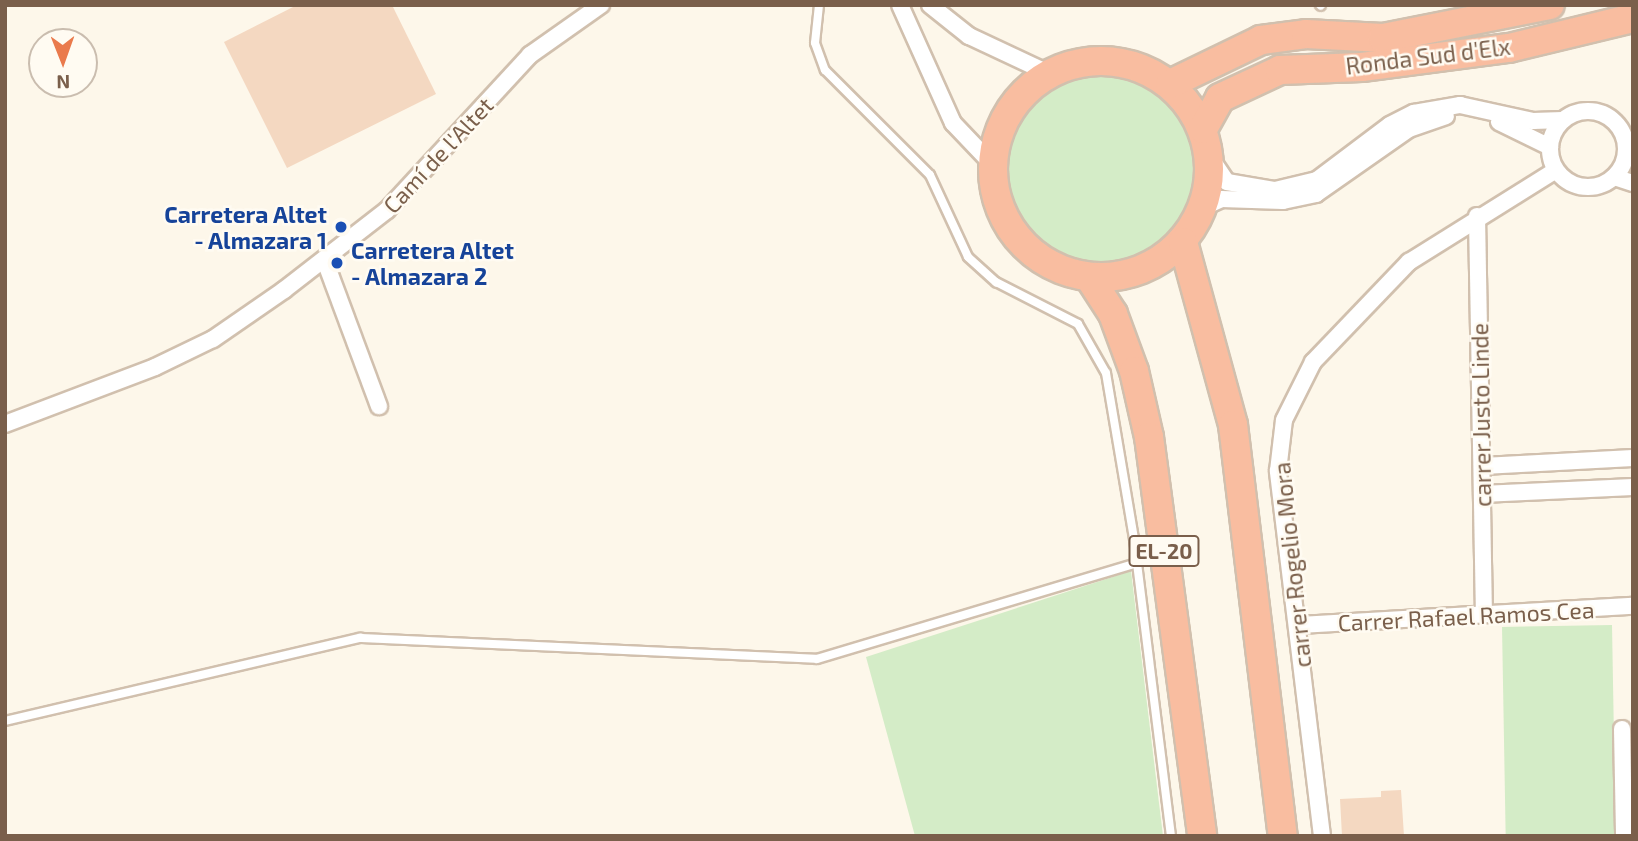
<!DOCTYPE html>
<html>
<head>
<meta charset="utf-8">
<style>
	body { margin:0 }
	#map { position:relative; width:1638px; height:841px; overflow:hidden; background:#fdf7ea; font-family:"Exo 2",sans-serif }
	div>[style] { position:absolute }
	.green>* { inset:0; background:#d4ecc7; transform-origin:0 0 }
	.round { border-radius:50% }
	.building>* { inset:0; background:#f4d8c1 }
	.roads { filter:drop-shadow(2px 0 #d1c0ae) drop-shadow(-2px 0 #d1c0ae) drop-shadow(0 2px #d1c0ae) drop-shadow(0 -2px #d1c0ae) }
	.lane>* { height:8px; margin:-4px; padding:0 4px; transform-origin:4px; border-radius:4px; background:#fff }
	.street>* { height:16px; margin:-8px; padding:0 8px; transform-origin:8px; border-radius:8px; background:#fff }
	.street>.ring { margin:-8px; padding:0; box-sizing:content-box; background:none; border:16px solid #fff; border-radius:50% }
	.highway>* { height:28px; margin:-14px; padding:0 14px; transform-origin:14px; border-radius:14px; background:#f9bda0 }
	.highway>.ring { margin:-14px; padding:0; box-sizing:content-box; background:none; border:28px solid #f9bda0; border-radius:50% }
	.dots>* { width:19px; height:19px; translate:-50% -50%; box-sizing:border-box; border:4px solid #fffbf2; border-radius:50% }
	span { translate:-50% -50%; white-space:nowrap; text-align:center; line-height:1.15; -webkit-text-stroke:5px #fffbf2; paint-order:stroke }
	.shield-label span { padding:2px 5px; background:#fffbf2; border:2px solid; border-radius:5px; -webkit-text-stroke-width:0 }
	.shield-label { font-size:21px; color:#7a5f4b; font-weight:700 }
	.street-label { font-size:23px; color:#7a5f4b }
	.transit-label { font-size:23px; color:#164399; font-weight:700 }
	.right { translate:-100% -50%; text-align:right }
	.left { translate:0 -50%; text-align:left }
	.frame { position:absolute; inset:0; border:7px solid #7a5f4b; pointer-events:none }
	.north { position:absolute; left:28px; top:28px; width:70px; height:70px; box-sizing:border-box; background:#fffbf2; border:2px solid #cabdaf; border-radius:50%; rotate:179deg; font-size:19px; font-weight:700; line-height:28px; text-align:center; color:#7a5f4b }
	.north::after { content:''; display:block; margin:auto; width:24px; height:32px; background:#ea7a4c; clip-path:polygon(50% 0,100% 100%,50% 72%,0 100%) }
</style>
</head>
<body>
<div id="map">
	<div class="green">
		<i class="round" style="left:1001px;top:73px;width:192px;height:192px"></i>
		<i style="clip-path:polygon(1131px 571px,1163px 836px,915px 836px,866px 657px)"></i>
		<i style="left:1612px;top:625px;width:211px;height:110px;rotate:89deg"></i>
	</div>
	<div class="building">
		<i style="clip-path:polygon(297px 5px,392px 5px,436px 94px,287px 168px,224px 42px)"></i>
		<i style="clip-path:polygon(1401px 790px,1404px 836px,1342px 836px,1340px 799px,1381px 797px,1381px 791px)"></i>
	</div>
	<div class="roads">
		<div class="lane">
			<i style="left:819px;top:5px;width:38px;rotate:96deg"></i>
			<i style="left:815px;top:43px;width:29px;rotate:70deg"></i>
			<i style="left:825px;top:70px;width:148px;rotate:45deg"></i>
			<i style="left:930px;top:175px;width:90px;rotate:65.1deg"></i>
			<i style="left:968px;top:257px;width:38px;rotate:42deg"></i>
			<i style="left:996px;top:282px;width:92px;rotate:27.1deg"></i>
			<i style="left:1078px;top:324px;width:56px;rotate:60.3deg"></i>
			<i style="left:1106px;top:373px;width:168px;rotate:80.4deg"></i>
			<i style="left:1134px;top:539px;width:299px;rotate:82.9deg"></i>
			<i style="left:1320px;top:5px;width:1px;rotate:45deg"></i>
			<i style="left:5px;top:721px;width:365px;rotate:-13.2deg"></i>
			<i style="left:360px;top:638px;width:457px;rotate:2.6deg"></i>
			<i style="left:817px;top:659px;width:335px;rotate:-16.7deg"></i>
		</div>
		<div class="street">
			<i style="left:900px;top:5px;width:129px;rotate:65.8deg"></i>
			<i style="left:953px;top:123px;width:57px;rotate:46.4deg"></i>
			<i style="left:930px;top:5px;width:50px;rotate:38.5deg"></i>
			<i style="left:969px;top:36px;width:87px;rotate:25.1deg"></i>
			<i class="ring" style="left:1550px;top:111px;width:60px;height:60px"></i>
			<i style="left:1499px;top:122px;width:57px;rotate:26.1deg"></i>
			<i style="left:1210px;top:157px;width:30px;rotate:56deg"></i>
			<i style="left:1227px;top:182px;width:49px;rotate:9.5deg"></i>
			<i style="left:1275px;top:190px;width:43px;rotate:-13.4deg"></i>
			<i style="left:1317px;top:180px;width:91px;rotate:-37deg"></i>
			<i style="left:1390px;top:125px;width:27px;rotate:-27deg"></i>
			<i style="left:1414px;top:113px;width:47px;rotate:-9.9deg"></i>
			<i style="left:1460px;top:105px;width:75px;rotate:12.4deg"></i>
			<i style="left:1533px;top:121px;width:30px;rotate:-2deg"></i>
			<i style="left:1614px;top:177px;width:20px;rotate:18deg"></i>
			<i style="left:1202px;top:208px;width:21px;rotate:-25deg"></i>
			<i style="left:1221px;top:199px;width:62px;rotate:1.8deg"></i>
			<i style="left:1283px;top:201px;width:34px;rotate:-12deg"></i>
			<i style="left:1316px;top:194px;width:113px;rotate:-35deg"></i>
			<i style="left:1409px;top:129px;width:39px;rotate:-19deg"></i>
			<i style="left:1477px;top:216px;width:398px;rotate:89deg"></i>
			<i style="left:325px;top:261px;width:155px;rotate:69.6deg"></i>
			<i style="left:5px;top:424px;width:160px;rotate:-20.8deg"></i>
			<i style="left:155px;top:367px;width:64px;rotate:-25.8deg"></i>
			<i style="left:213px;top:339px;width:86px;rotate:-34.6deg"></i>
			<i style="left:284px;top:290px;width:130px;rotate:-37.8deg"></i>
			<i style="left:387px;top:210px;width:211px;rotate:-47.3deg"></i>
			<i style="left:530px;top:55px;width:87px;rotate:-35.2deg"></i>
			<i style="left:1483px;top:466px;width:150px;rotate:-3.1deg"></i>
			<i style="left:1482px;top:494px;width:151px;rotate:-2.7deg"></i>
			<i style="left:1299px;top:625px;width:335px;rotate:-3.3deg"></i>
			<i style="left:1622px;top:729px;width:107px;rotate:88.9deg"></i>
			<i style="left:1322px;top:836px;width:368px;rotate:-96.9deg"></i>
			<i style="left:1278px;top:471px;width:51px;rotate:-83.3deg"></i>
			<i style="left:1284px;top:420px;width:65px;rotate:-63.4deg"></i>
			<i style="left:1313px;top:362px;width:139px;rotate:-46.2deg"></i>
			<i style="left:1409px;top:262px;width:173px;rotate:-32deg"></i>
		</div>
		<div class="highway">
			<i class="ring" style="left:993px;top:61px;width:188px;height:188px"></i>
			<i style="left:1170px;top:84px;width:101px;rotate:-25.8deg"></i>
			<i style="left:1261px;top:40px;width:45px;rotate:-7.6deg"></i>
			<i style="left:1306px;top:34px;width:77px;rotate:3deg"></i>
			<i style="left:1383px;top:38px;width:170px;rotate:-11.2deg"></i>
			<i style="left:1203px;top:129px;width:35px;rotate:-61deg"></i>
			<i style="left:1220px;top:98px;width:66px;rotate:-25deg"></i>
			<i style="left:1280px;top:70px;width:82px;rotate:-2.1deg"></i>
			<i style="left:1362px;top:67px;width:148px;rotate:-7.4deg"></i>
			<i style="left:1509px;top:48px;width:128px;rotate:-13.6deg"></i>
			<i style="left:1183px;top:242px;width:190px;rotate:74.7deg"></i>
			<i style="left:1233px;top:425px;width:414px;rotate:83.1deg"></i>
			<i style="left:1089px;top:277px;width:44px;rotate:57deg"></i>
			<i style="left:1113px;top:314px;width:61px;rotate:69.8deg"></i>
			<i style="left:1134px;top:371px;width:68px;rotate:77.2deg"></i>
			<i style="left:1149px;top:437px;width:403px;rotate:82.4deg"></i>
		</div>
	</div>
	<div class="dots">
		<i style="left:341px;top:227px;background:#1a4fb4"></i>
		<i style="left:337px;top:263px;background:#1a4fb4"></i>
	</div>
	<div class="shield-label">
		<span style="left:1164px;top:551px">EL-20</span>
	</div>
	<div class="street-label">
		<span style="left:1428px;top:56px;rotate:-7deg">Ronda Sud d'Elx</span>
		<span style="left:438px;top:155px;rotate:-47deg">Camí de l'Altet</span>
		<span style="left:1481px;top:415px;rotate:-91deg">carrer Justo Linde</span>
		<span style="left:1292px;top:565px;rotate:-96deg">carrer Rogelio Mora</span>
		<span style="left:1466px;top:616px;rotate:-3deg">Carrer Rafael Ramos Cea</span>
	</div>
	<div class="transit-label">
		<span class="right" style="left:327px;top:227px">Carretera Altet<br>- Almazara 1</span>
		<span class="left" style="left:351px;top:263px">Carretera Altet<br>- Almazara 2</span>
	</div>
	<div class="frame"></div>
	<div class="north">N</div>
</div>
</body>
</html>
